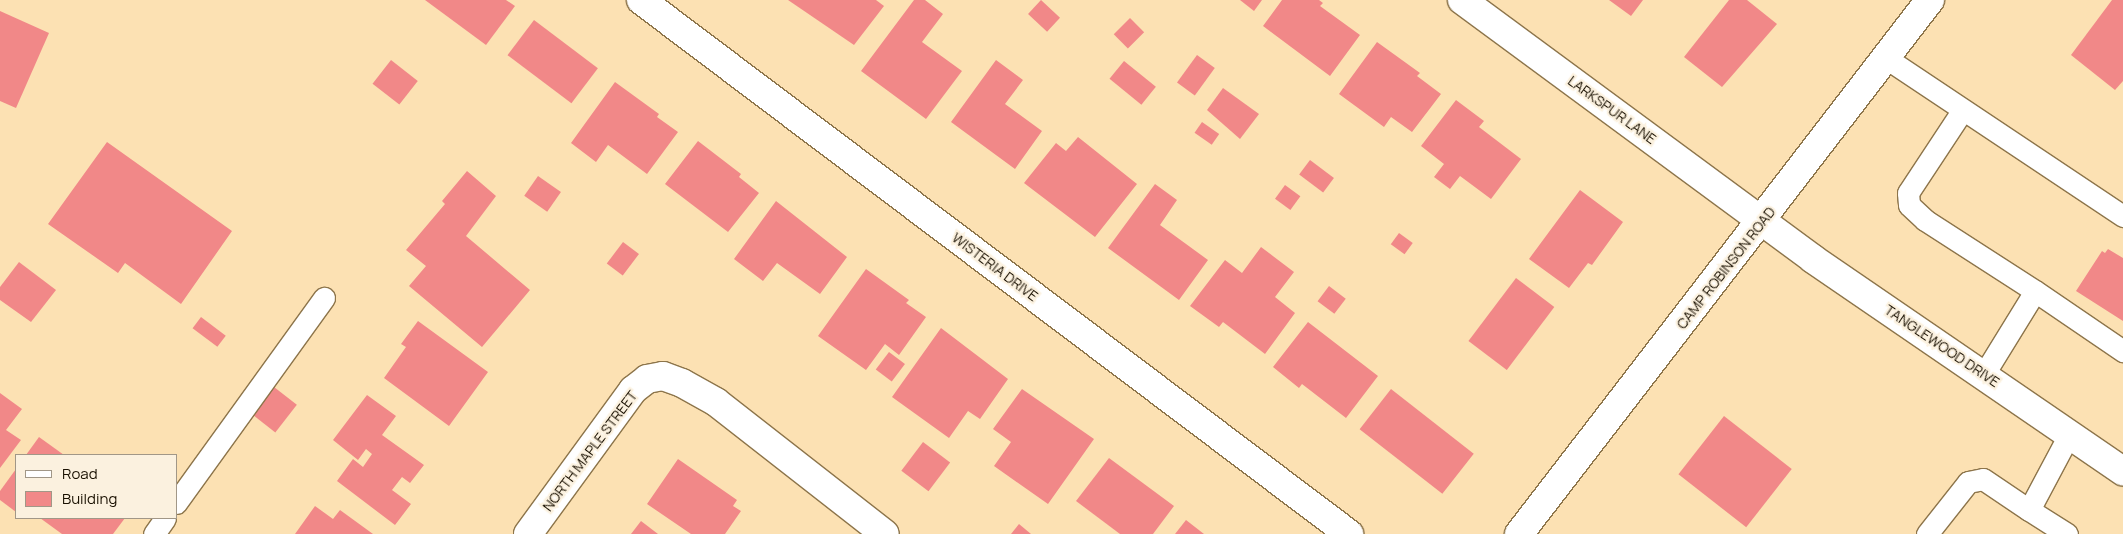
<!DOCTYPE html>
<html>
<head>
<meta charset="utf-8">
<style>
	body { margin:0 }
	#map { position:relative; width:2123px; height:534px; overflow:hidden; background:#fce1b3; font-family:Manrope,sans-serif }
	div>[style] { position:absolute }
	.building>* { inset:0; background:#f18888; transform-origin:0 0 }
	.roads { filter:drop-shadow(1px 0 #8d754b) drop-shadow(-1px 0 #8d754b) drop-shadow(0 1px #8d754b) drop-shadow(0 -1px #8d754b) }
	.lane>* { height:21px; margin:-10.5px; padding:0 10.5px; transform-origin:10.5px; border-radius:10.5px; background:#fff }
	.street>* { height:28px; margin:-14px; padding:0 14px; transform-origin:14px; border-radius:14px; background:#fff }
	.secondary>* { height:28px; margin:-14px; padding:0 14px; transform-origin:14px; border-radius:14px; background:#fff }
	span { translate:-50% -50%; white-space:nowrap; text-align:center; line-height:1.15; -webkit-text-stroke:4.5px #fbf1df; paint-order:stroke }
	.street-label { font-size:14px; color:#1a1102 }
	.legend { position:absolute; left:15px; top:454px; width:162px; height:65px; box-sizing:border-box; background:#fbf1df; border:1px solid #a19787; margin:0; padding:6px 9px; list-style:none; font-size:15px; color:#1a1102 }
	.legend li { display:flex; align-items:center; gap:10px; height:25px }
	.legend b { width:25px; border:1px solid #a19787 }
</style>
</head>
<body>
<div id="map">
	<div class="building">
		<i style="clip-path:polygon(425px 0,506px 0,515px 6px,486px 45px)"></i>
		<i style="clip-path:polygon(788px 0,876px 0,884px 6px,854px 45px)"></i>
		<i style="clip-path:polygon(914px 0,925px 0,943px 14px,922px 42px,962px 71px,926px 119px,861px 71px)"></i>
		<i style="left:1041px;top:0;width:26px;height:19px;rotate:43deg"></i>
		<i style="clip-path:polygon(1240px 0,1262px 0,1254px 11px)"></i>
		<i style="clip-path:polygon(1282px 0,1319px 0,1323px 3px,1320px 6px,1360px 35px,1330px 76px,1263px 26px)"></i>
		<i style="clip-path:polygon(1609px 0,1643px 0,1631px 16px)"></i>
		<i style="clip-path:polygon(1729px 0,1747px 0,1777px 24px,1722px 87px,1684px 57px)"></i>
		<i style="clip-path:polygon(2112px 0,2123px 0,2123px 81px,2115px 90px,2071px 55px)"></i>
		<i style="clip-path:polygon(0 11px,49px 33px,16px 108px,0 101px)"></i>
		<i style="left:1130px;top:18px;width:20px;height:23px;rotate:45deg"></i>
		<i style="left:534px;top:20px;width:80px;height:44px;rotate:37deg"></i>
		<i style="clip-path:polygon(1377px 42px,1420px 73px,1417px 76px,1441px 94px,1412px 132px,1391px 117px,1384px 127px,1339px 94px)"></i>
		<i style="left:1197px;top:55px;width:22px;height:34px;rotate:36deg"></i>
		<i style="left:391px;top:60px;width:34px;height:30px;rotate:38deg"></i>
		<i style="clip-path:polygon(996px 60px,1023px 80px,1005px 104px,1042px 131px,1015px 169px,951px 122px)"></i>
		<i style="left:1124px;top:61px;width:41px;height:23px;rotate:39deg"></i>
		<i style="clip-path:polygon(615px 82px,659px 114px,657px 117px,678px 132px,647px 174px,608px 145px,596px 162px,571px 143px)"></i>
		<i style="clip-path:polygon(1223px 88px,1259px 114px,1240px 139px,1207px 110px)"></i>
		<i style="clip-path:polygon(1456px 100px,1484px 121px,1479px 127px,1521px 159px,1491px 199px,1460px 176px,1450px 189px,1434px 177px,1444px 164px,1421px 146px)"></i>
		<i style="left:1202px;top:122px;width:21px;height:13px;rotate:35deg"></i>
		<i style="clip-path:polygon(1078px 137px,1137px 184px,1095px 237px,1024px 183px,1056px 143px,1066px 151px)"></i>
		<i style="clip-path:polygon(698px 141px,741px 174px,739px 177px,759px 193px,728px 232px,665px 184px)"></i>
		<i style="clip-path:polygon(107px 142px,232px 231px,181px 304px,125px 263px,118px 273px,48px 224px)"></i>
		<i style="left:1310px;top:160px;width:30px;height:18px;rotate:37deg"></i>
		<i style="clip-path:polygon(467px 171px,496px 196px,466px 236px,530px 290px,482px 347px,409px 286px,426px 266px,406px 250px,445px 204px,442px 201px)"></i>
		<i style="left:538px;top:176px;width:28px;height:24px;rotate:35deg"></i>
		<i style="clip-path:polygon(1155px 184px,1177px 200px,1160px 225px,1208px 260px,1179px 300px,1108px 248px)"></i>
		<i style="left:1285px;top:185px;width:19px;height:17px;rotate:36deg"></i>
		<i style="clip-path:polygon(1580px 190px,1623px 222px,1592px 265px,1588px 263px,1569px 288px,1529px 259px)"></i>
		<i style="clip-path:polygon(776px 201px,847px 257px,820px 294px,777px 263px,763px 281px,734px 259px)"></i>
		<i style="left:1399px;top:233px;width:17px;height:14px;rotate:36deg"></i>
		<i style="left:623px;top:242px;width:20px;height:27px;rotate:37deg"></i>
		<i style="clip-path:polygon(1261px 247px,1294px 272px,1275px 297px,1295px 313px,1265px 354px,1223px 322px,1219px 327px,1190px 306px,1225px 260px,1242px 273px)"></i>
		<i style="clip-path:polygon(2108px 249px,2123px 258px,2123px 321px,2076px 291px,2102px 251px,2105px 253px)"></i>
		<i style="clip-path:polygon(19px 262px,56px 290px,31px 322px,0 300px,0 287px)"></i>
		<i style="clip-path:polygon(866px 269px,909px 300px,906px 303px,926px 317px,899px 355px,885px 344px,866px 370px,818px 336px)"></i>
		<i style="left:1516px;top:278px;width:48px;height:79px;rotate:37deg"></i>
		<i style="left:1329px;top:286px;width:21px;height:19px;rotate:37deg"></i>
		<i style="left:201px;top:317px;width:31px;height:14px;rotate:37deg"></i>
		<i style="clip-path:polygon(418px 321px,488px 372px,449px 426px,384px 378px,406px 347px,401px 344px)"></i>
		<i style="clip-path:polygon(1308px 322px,1378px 376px,1346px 418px,1302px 384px,1299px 388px,1273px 367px)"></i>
		<i style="clip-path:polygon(941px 328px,1008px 379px,980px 419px,968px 411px,949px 438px,892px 397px)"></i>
		<i style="left:889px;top:352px;width:20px;height:22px;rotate:37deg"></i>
		<i style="left:274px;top:387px;width:29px;height:35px;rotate:38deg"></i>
		<i style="clip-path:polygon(1022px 389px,1094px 439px,1048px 504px,994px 466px,1011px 442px,993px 429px)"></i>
		<i style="left:1391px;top:389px;width:105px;height:51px;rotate:38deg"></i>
		<i style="clip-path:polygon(0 393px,22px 409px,6px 430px,21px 440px,0 468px)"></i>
		<i style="clip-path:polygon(367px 395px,396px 416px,382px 435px,424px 465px,410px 483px,402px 477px,392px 490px,411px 504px,395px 525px,337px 481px,353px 459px,363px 467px,372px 454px,366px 449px,358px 460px,333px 440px)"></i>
		<i style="left:1724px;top:416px;width:86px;height:74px;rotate:38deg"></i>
		<i style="clip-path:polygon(39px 437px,64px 455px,26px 455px)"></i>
		<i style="left:923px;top:442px;width:34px;height:36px;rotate:37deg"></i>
		<i style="clip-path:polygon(1109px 458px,1174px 506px,1153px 534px,1120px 534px,1076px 501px)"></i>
		<i style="clip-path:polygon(678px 459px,737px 500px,733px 506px,741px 511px,725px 534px,691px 534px,647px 504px)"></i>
		<i style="clip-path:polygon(16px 469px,16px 512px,0 500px,0 491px)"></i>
		<i style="clip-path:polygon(315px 506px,333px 519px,340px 510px,373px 534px,295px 534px)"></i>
		<i style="clip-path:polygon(40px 518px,125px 518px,113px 534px,62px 534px)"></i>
		<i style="clip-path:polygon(1186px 520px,1204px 534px,1175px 534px)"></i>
		<i style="clip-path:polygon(641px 521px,658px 534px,631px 534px)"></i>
		<i style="clip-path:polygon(1019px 524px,1031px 534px,1011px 534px)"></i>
	</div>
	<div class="roads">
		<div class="lane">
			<i style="left:1886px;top:58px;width:285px;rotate:33.7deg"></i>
			<i style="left:1962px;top:111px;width:98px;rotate:123.4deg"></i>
			<i style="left:1908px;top:193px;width:12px;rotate:85deg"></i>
			<i style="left:1909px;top:205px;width:22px;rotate:43deg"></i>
			<i style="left:1925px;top:220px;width:131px;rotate:32.8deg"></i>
			<i style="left:1984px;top:374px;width:97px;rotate:-58.4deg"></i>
			<i style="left:2035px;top:291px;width:107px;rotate:34.3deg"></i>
			<i style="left:176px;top:503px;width:253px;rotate:-54.2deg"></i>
			<i style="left:154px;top:534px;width:19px;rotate:-55deg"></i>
			<i style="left:1927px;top:534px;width:66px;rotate:-51.7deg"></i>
			<i style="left:1968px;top:482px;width:15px;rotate:-11deg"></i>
			<i style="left:1983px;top:479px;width:55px;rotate:34deg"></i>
			<i style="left:2067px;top:534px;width:45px;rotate:-147.7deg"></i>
			<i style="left:2029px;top:510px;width:87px;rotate:-62deg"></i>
		</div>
		<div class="street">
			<i style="left:641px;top:0;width:887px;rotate:37.02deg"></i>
			<i style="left:1462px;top:0;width:436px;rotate:36.4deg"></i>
			<i style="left:1813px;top:259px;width:376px;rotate:34.4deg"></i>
			<i style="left:528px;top:534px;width:178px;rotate:-53.9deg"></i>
			<i style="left:633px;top:390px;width:18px;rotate:-38deg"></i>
			<i style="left:647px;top:379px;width:16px;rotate:-11deg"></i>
			<i style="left:663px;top:376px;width:20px;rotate:20deg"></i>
			<i style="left:682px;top:383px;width:39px;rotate:29deg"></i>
			<i style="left:716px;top:402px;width:214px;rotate:38deg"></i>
		</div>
		<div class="secondary">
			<i style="left:1519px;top:534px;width:674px;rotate:-52.42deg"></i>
		</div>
	</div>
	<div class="street-label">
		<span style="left:1612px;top:110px;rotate:36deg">LARKSPUR LANE</span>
		<span style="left:995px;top:267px;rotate:37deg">WISTERIA DRIVE</span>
		<span style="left:1726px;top:268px;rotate:-52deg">CAMP ROBINSON ROAD</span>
		<span style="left:1942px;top:346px;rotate:34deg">TANGLEWOOD DRIVE</span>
		<span style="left:590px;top:451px;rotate:-53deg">NORTH MAPLE STREET</span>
	</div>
	<ul class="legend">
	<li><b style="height:6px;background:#fff"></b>Road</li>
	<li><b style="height:14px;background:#f18888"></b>Building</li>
	</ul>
</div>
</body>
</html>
